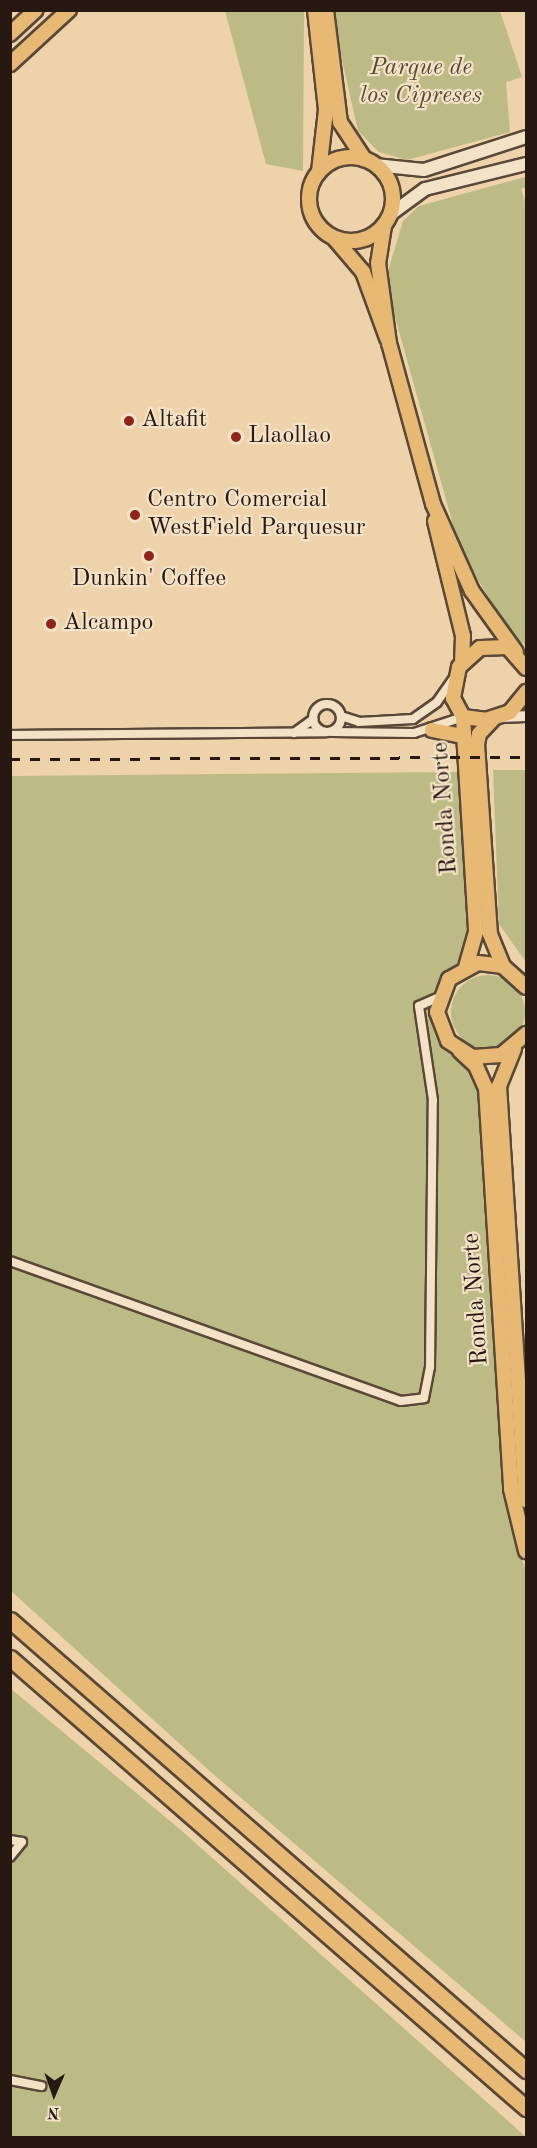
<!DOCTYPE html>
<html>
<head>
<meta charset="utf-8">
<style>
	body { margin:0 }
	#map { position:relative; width:537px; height:2148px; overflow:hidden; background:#eed2a9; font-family:"Old Standard TT",serif }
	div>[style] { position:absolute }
	.green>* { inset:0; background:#bdbb85 }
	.round { border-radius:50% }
	.roads { filter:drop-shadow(2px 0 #594738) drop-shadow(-2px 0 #594738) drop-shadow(0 2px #594738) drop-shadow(0 -2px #594738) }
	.minor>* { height:8px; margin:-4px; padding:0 4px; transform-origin:4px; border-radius:4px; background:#f4e2c7 }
	.minor>.ring { margin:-4px; padding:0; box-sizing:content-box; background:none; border:8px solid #f4e2c7; border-radius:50% }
	.tertiary>* { height:10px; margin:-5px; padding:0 5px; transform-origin:5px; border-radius:5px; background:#f4e2c7 }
	.secondary>* { height:12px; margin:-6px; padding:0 6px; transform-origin:6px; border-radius:6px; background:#f4e2c7 }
	.primary>* { height:14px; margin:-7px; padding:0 7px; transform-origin:7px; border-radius:7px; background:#e7b974 }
	.primary>.ring { margin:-7px; padding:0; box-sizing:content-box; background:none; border:14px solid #e7b974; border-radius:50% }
	.trunk>* { height:14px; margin:-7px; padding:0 7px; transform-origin:7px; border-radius:7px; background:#e7b974 }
	.motorway>* { height:15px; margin:-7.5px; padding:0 7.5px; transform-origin:7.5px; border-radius:7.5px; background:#e7b974 }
	.rail>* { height:3px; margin-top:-1.5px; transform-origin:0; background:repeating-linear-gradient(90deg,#271912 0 10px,transparent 0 20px) }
	.dots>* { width:16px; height:16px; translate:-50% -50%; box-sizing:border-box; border:3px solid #f4e2c7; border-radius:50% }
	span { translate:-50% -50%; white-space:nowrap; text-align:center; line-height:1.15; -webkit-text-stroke:4.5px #f4e2c7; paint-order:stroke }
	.park-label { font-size:24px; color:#544a34; font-style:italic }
	.poi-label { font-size:24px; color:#271912 }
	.left { translate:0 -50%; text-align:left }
	.street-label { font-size:24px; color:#271912 }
	.frame { position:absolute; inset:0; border:12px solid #271912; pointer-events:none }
	.north { position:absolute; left:24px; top:2064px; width:60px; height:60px; -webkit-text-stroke:4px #f4e2c7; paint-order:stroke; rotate:182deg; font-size:16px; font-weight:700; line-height:24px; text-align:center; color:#271912 }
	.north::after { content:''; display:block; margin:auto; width:21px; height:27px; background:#271912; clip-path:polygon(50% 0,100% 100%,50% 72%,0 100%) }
</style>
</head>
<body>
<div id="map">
	<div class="green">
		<i style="clip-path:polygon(225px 11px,304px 11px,303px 171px,266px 164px)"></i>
		<i style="clip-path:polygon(331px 11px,500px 11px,522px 77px,506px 82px,510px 132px,407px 160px,379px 152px,358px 131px)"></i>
		<i style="clip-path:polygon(525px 177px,526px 187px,521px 189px,526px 204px,526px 645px,513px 637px,460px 550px,385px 281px,403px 221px,419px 206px)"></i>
		<i style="clip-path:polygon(493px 770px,526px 770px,526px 962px,499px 924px)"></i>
		<i style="clip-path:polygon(459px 772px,469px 934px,461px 959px,441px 981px,430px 1009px,438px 1036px,466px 1067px,479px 1092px,506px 1509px,526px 1571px,526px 2042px,213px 1774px,11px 1591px,10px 776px)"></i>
		<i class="round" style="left:451px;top:975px;width:74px;height:74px"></i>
		<i style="clip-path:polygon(10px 1688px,182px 1831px,526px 2137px,11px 2137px)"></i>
	</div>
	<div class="roads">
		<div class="minor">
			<i class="ring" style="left:313px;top:704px;width:20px;height:20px"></i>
			<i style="left:341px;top:716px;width:19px;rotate:18deg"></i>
			<i style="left:359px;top:722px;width:54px;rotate:-3.2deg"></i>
			<i style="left:413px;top:719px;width:29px;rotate:-35deg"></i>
			<i style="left:437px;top:702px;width:29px;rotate:-55deg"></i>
			<i style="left:332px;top:732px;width:82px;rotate:0.7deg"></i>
			<i style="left:414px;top:733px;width:52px;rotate:-18.1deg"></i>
			<i style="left:294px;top:733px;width:24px;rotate:-36deg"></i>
			<i style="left:10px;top:735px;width:315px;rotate:-0.5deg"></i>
			<i style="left:10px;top:1261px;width:415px;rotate:19.7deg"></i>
			<i style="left:401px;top:1401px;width:23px;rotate:-7deg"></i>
			<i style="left:424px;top:1398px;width:32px;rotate:-79deg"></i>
			<i style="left:430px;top:1367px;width:267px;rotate:-89.4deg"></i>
			<i style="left:433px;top:1100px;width:95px;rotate:-98.5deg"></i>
			<i style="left:419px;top:1006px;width:22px;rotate:-24deg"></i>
			<i style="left:10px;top:1840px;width:12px;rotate:9deg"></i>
			<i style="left:22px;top:1842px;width:19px;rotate:129deg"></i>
			<i style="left:10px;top:2080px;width:32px;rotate:11deg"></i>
		</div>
		<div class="tertiary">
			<i style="left:501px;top:717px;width:25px;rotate:-2deg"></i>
		</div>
		<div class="secondary">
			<i style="left:375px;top:165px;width:49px;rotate:5.8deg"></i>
			<i style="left:424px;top:170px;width:107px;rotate:-17.9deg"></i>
			<i style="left:391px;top:214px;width:42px;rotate:-36.3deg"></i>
			<i style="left:425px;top:189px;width:104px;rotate:-13.9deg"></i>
		</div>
		<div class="primary">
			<i style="left:315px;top:10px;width:101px;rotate:83.7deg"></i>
			<i style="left:326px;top:110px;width:61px;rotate:96.5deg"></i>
			<i style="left:326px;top:10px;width:113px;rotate:82.9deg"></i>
			<i style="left:340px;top:122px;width:45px;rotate:56.7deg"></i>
			<i class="ring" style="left:309px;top:157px;width:70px;height:70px"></i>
			<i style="left:384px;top:226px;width:37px;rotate:99deg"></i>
			<i style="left:378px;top:263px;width:81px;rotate:82.2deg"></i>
			<i style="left:389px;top:343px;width:167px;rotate:74.7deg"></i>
			<i style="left:433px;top:504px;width:95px;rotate:65.9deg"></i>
			<i style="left:472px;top:591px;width:75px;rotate:54.2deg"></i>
			<i style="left:334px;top:238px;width:45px;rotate:49.5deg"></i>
			<i style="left:363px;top:272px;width:70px;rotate:70deg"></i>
			<i style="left:435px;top:521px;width:118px;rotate:76.3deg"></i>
			<i style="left:463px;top:636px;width:27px;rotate:92deg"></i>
			<i style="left:526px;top:668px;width:28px;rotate:-131deg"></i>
			<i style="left:508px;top:647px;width:28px;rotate:178deg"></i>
			<i style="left:480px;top:648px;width:28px;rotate:138deg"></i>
			<i style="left:459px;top:667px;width:32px;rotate:101deg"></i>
			<i style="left:453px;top:698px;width:21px;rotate:62deg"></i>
			<i style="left:463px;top:717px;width:23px;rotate:7deg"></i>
			<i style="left:486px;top:720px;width:25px;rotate:-18deg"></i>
			<i style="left:510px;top:712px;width:26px;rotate:-51deg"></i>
			<i style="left:463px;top:717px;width:215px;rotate:86.5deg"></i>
			<i style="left:476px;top:932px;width:36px;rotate:106deg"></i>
			<i style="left:494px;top:718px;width:22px;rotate:133deg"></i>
			<i style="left:479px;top:734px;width:10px;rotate:101deg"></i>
			<i style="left:477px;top:744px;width:190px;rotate:86.1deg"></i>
			<i style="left:490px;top:934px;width:35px;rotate:68deg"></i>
			<i style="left:432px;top:730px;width:33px;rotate:11deg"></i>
			<i style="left:526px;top:987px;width:31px;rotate:-138deg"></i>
			<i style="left:503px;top:966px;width:25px;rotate:-173deg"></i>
			<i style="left:478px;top:963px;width:33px;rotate:151deg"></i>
			<i style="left:449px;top:979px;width:35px;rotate:110deg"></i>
			<i style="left:437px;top:1012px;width:31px;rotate:69deg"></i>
			<i style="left:448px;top:1041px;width:30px;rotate:33deg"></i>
			<i style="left:473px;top:1057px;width:28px;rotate:-4deg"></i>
			<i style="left:501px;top:1055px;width:33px;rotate:-40deg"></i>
			<i style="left:514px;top:1049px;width:40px;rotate:112deg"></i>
			<i style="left:499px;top:1086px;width:415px;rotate:86.3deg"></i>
			<i style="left:460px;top:1051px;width:22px;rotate:43deg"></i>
			<i style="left:476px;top:1066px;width:24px;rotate:66deg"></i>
			<i style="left:486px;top:1088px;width:402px;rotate:86.4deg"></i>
			<i style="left:511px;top:1489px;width:64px;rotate:76.4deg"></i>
		</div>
		<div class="trunk">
			<i style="left:10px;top:34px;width:35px;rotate:-43deg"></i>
			<i style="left:10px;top:64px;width:80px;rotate:-42.5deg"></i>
		</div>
		<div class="motorway">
			<i style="left:10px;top:1620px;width:685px;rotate:41.09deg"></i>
			<i style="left:10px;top:1658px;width:685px;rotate:41.09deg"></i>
		</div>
	</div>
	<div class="rail">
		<i style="left:10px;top:759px;width:516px;rotate:-0.22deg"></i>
	</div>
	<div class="dots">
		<i style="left:129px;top:421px;background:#8f2418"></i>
		<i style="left:236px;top:437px;background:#8f2418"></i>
		<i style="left:135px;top:515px;background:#8f2418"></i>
		<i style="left:149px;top:556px;background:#8f2418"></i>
		<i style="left:51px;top:624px;background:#8f2418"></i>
	</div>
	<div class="park-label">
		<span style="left:421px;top:83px">Parque de<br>los Cipreses</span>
	</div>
	<div class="poi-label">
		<span class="left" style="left:141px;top:421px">Altafit</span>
		<span class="left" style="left:248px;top:437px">Llaollao</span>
		<span class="left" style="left:147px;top:515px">Centro Comercial<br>WestField Parquesur</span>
		<span style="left:149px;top:580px">Dunkin' Coffee</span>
		<span class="left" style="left:63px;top:624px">Alcampo</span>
	</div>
	<div class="street-label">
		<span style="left:446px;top:808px;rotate:-94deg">Ronda Norte</span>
		<span style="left:477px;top:1299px;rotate:-94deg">Ronda Norte</span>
	</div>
	<div class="frame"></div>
	<div class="north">N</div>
</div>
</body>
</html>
